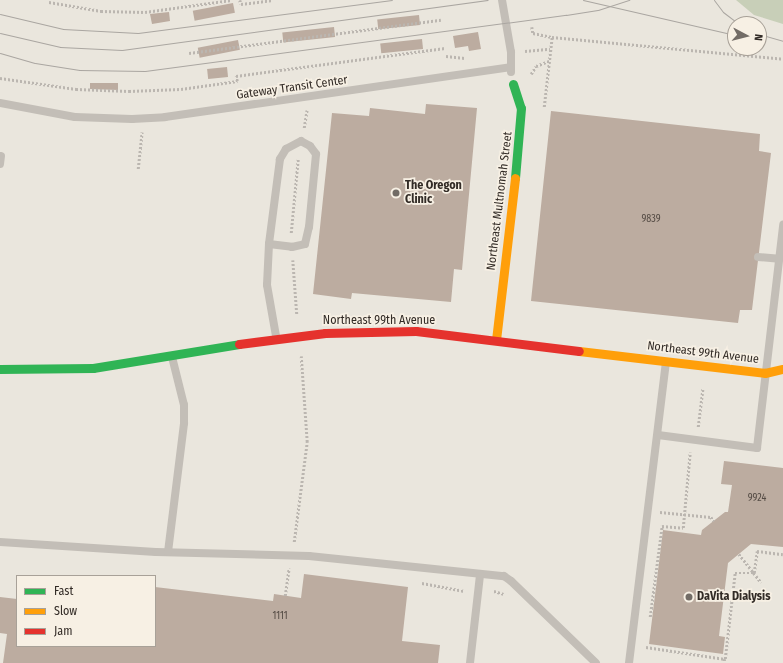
<!DOCTYPE html>
<html>
<head>
<meta charset="utf-8">
<style>
	body { margin:0 }
	#map { position:relative; width:783px; height:663px; overflow:hidden; background:#eae6dd; font-family:"Fira Sans Condensed",sans-serif }
	div>[style] { position:absolute }
	.green>* { inset:0; background:#c8cfb8 }
	.building>* { inset:0; background:#bcaca0; transform-origin:0 0 }
	.path>* { height:2.5px; margin-top:-1.25px; transform-origin:0; background:repeating-linear-gradient(90deg,#bbb6b0 0 2px,transparent 0 4px) }
	.lane>* { height:8px; margin:-4px; padding:0 4px; transform-origin:4px; border-radius:4px; background:#c3beb7 }
	.fast>* { height:9px; margin:-4.5px; padding:0 4.5px; transform-origin:4.5px; border-radius:4.5px; background:#30b455 }
	.slow>* { height:9px; margin:-4.5px; padding:0 4.5px; transform-origin:4.5px; border-radius:4.5px; background:#ff9f0a }
	.jam>* { height:9px; margin:-4.5px; padding:0 4.5px; transform-origin:4.5px; border-radius:4.5px; background:#e5322d }
	.tram>* { height:1px; margin:-0.5px; padding:0 0.5px; transform-origin:0.5px; border-radius:0.5px; background:#aaa6a1 }
	.dots>* { width:11px; height:11px; translate:-50% -50%; box-sizing:border-box; border:2px solid #f7f0e4; border-radius:50% }
	span { translate:-50% -50%; white-space:nowrap; text-align:center; line-height:1.15; -webkit-text-stroke:3.5px #f7f0e4; paint-order:stroke }
	.number-label { font-size:10px; color:#544b44 }
	.number-label span { -webkit-text-stroke-width:0 }
	.street-label { font-size:12px; color:#322b26 }
	.poi-label { font-size:12px; color:#322b26; font-weight:700 }
	.left { translate:0 -50%; text-align:left }
	.legend { position:absolute; left:16px; top:575px; width:140px; height:72px; box-sizing:border-box; background:#f7f0e4; border:1px solid #a8a198; margin:0; padding:5px 7px; list-style:none; font-size:12px; color:#322b26 }
	.legend li { display:flex; align-items:center; gap:8px; height:20px }
	.legend b { width:20px; border:1px solid #a8a198 }
	.north { position:absolute; left:727px; top:16px; width:40px; height:40px; box-sizing:border-box; background:#f7f0e4; border:1px solid #a8a198; border-radius:50%; rotate:97deg; font-size:11px; font-weight:700; line-height:16px; text-align:center; color:#322b26 }
	.north::after { content:''; display:block; margin:auto; width:14px; height:18px; background:#726c66; clip-path:polygon(50% 0,100% 100%,50% 72%,0 100%) }
</style>
</head>
<body>
<div id="map">
	<div class="green">
		<i style="clip-path:polygon(736px 0,783px 0,783px 24px,754px 15px)"></i>
	</div>
	<div class="building">
		<i style="left:233px;top:3px;width:10px;height:41px;rotate:79deg"></i>
		<i style="clip-path:polygon(169px 12px,170px 21px,152px 24px,150px 14px)"></i>
		<i style="left:419px;top:15px;width:10px;height:42px;rotate:84deg"></i>
		<i style="left:334px;top:27px;width:10px;height:52px;rotate:84deg"></i>
		<i style="clip-path:polygon(478px 32px,481px 49px,469px 51px,468px 46px,455px 48px,453px 36px)"></i>
		<i style="left:422px;top:39px;width:10px;height:42px;rotate:84deg"></i>
		<i style="left:238px;top:40px;width:10px;height:41px;rotate:79deg"></i>
		<i style="left:227px;top:67px;width:10px;height:20px;rotate:84deg"></i>
		<i style="clip-path:polygon(90px 83px,118px 83px,118px 90px,90px 89px)"></i>
		<i style="clip-path:polygon(426px 104px,477px 108px,462px 270px,454px 269px,451px 302px,352px 293px,351px 299px,313px 294px,332px 113px,369px 116px,370px 108px,425px 114px)"></i>
		<i style="clip-path:polygon(551px 111px,760px 134px,759px 151px,771px 153px,752px 310px,740px 310px,738px 323px,531px 301px)"></i>
		<i style="clip-path:polygon(724px 461px,783px 468px,783px 547px,751px 544px,728px 563px,719px 636px,725px 637px,723px 654px,649px 644px,663px 530px,701px 535px,702px 530px,725px 512px,728px 512px,732px 485px,721px 484px)"></i>
		<i style="clip-path:polygon(304px 574px,408px 587px,402px 641px,440px 645px,438px 663px,3px 663px,7px 634px,0 633px,0 597px,17px 599px,17px 646px,155px 646px,155px 587px,273px 601px,274px 594px,301px 598px)"></i>
	</div>
	<div class="path">
		<i style="left:240px;top:0;width:4px;rotate:76deg"></i>
		<i style="left:241px;top:4px;width:32px;rotate:-7deg"></i>
		<i style="left:49px;top:2px;width:53px;rotate:9.8deg"></i>
		<i style="left:101px;top:11px;width:44px;rotate:1.3deg"></i>
		<i style="left:145px;top:12px;width:87px;rotate:-7.9deg"></i>
		<i style="left:532px;top:27px;width:6px;rotate:81deg"></i>
		<i style="left:533px;top:33px;width:19px;rotate:12deg"></i>
		<i style="left:552px;top:37px;width:232px;rotate:5.4deg"></i>
		<i style="left:525px;top:51px;width:25px;rotate:-5deg"></i>
		<i style="left:189px;top:53px;width:254px;rotate:-7.5deg"></i>
		<i style="left:446px;top:56px;width:19px;rotate:6deg"></i>
		<i style="left:531px;top:74px;width:9px;rotate:-58deg"></i>
		<i style="left:536px;top:66px;width:14px;rotate:-21deg"></i>
		<i style="left:0;top:78px;width:77px;rotate:8.2deg"></i>
		<i style="left:76px;top:89px;width:53px;rotate:2.2deg"></i>
		<i style="left:129px;top:91px;width:52px;rotate:-2.2deg"></i>
		<i style="left:181px;top:89px;width:57px;rotate:-8.1deg"></i>
		<i style="left:237px;top:81px;width:5px;rotate:-101deg"></i>
		<i style="left:236px;top:76px;width:211px;rotate:-7.6deg"></i>
		<i style="left:544px;top:107px;width:70px;rotate:-83.5deg"></i>
		<i style="left:304px;top:128px;width:18px;rotate:-81deg"></i>
		<i style="left:138px;top:169px;width:37px;rotate:-84deg"></i>
		<i style="left:291px;top:233px;width:74px;rotate:-84.6deg"></i>
		<i style="left:293px;top:260px;width:55px;rotate:85.8deg"></i>
		<i style="left:698px;top:427px;width:39px;rotate:-83deg"></i>
		<i style="left:660px;top:512px;width:51px;rotate:5.6deg"></i>
		<i style="left:711px;top:517px;width:5px;rotate:53deg"></i>
		<i style="left:294px;top:542px;width:101px;rotate:-82.6deg"></i>
		<i style="left:307px;top:442px;width:86px;rotate:-94deg"></i>
		<i style="left:739px;top:554px;width:36px;rotate:52deg"></i>
		<i style="left:422px;top:583px;width:43px;rotate:10.8deg"></i>
		<i style="left:494px;top:591px;width:10px;rotate:17deg"></i>
		<i style="left:285px;top:596px;width:28px;rotate:-82deg"></i>
		<i style="left:650px;top:617px;width:92px;rotate:-82.5deg"></i>
		<i style="left:662px;top:526px;width:21px;rotate:5deg"></i>
		<i style="left:683px;top:528px;width:76px;rotate:-84.7deg"></i>
		<i style="left:646px;top:647px;width:80px;rotate:8.6deg"></i>
		<i style="left:725px;top:659px;width:4px;rotate:104deg"></i>
		<i style="left:725px;top:659px;width:87px;rotate:-83.4deg"></i>
		<i style="left:735px;top:573px;width:19px"></i>
		<i style="left:754px;top:573px;width:22px;rotate:-82deg"></i>
		<i style="left:757px;top:551px;width:26px;rotate:7deg"></i>
	</div>
	<div class="lane">
		<i style="left:502px;top:0;width:53px;rotate:80.2deg"></i>
		<i style="left:511px;top:52px;width:20px;rotate:90deg"></i>
		<i style="left:0;top:103px;width:76px;rotate:10.6deg"></i>
		<i style="left:75px;top:117px;width:57px;rotate:2deg"></i>
		<i style="left:132px;top:119px;width:33px;rotate:-3deg"></i>
		<i style="left:165px;top:117px;width:349px;rotate:-8.2deg"></i>
		<i style="left:0;top:164px;width:8px;rotate:-83deg"></i>
		<i style="left:269px;top:244px;width:23px;rotate:7deg"></i>
		<i style="left:292px;top:247px;width:13px;rotate:-13deg"></i>
		<i style="left:305px;top:244px;width:17px;rotate:-77deg"></i>
		<i style="left:309px;top:227px;width:73px;rotate:-84.5deg"></i>
		<i style="left:316px;top:154px;width:10px;rotate:-127deg"></i>
		<i style="left:310px;top:146px;width:10px;rotate:-151deg"></i>
		<i style="left:301px;top:141px;width:17px;rotate:152deg"></i>
		<i style="left:286px;top:149px;width:12px;rotate:121deg"></i>
		<i style="left:280px;top:159px;width:86px;rotate:97.4deg"></i>
		<i style="left:269px;top:244px;width:41px;rotate:92.8deg"></i>
		<i style="left:267px;top:285px;width:52px;rotate:80deg"></i>
		<i style="left:758px;top:257px;width:21px;rotate:5deg"></i>
		<i style="left:658px;top:435px;width:100px;rotate:7.5deg"></i>
		<i style="left:757px;top:448px;width:225px;rotate:-83.3deg"></i>
		<i style="left:0;top:542px;width:156px;rotate:3.7deg"></i>
		<i style="left:156px;top:552px;width:153px;rotate:1.5deg"></i>
		<i style="left:309px;top:556px;width:196px;rotate:5.9deg"></i>
		<i style="left:504px;top:576px;width:9px;rotate:36deg"></i>
		<i style="left:511px;top:581px;width:118px;rotate:44deg"></i>
		<i style="left:168px;top:552px;width:130px;rotate:-82.9deg"></i>
		<i style="left:184px;top:423px;width:18px;rotate:-90deg"></i>
		<i style="left:184px;top:405px;width:49px;rotate:-104deg"></i>
		<i style="left:470px;top:663px;width:89px;rotate:-83.5deg"></i>
		<i style="left:629px;top:663px;width:303px;rotate:-83deg"></i>
	</div>
	<div class="fast">
		<i style="left:513px;top:84px;width:25px;rotate:72deg"></i>
		<i style="left:521px;top:108px;width:70px;rotate:94.9deg"></i>
		<i style="left:0;top:369px;width:93px;rotate:-0.6deg"></i>
		<i style="left:93px;top:368px;width:148px;rotate:-9.3deg"></i>
	</div>
	<div class="slow">
		<i style="left:496px;top:340px;width:163px;rotate:-83.3deg"></i>
		<i style="left:579px;top:351px;width:187px;rotate:6.7deg"></i>
		<i style="left:765px;top:373px;width:18px;rotate:-13deg"></i>
	</div>
	<div class="jam">
		<i style="left:239px;top:344px;width:87px;rotate:-7.3deg"></i>
		<i style="left:325px;top:333px;width:91px;rotate:-1.3deg"></i>
		<i style="left:416px;top:331px;width:164px;rotate:7deg"></i>
	</div>
	<div class="tram">
		<i style="left:583px;top:0;width:156px;rotate:13deg"></i>
		<i style="left:714px;top:0;width:15px;rotate:53deg"></i>
		<i style="left:723px;top:12px;width:20px;rotate:37deg"></i>
		<i style="left:0;top:14px;width:65px;rotate:13.4deg"></i>
		<i style="left:63px;top:29px;width:75px;rotate:3.1deg"></i>
		<i style="left:138px;top:33px;width:256px;rotate:-7.4deg"></i>
		<i style="left:0;top:33px;width:62px;rotate:13.1deg"></i>
		<i style="left:60px;top:47px;width:62px;rotate:2.8deg"></i>
		<i style="left:122px;top:50px;width:369px;rotate:-7.8deg"></i>
		<i style="left:759px;top:34px;width:25px;rotate:16deg"></i>
		<i style="left:0;top:53px;width:36px;rotate:16deg"></i>
		<i style="left:35px;top:63px;width:45px;rotate:9deg"></i>
		<i style="left:79px;top:70px;width:66px;rotate:0.9deg"></i>
		<i style="left:145px;top:71px;width:425px;rotate:-7.6deg"></i>
		<i style="left:566px;top:15px;width:32px;rotate:-9deg"></i>
		<i style="left:598px;top:10px;width:33px;rotate:-18deg"></i>
	</div>
	<div class="dots">
		<i style="left:396px;top:193px;background:#726c66"></i>
		<i style="left:689px;top:597px;background:#726c66"></i>
	</div>
	<div class="number-label">
		<span style="left:651px;top:220px">9839</span>
		<span style="left:757px;top:499px">9924</span>
		<span style="left:280px;top:617px">1111</span>
	</div>
	<div class="street-label">
		<span style="left:292px;top:88px;rotate:-8deg">Gateway Transit Center</span>
		<span style="left:500px;top:201px;rotate:-83deg">Northeast Multnomah Street</span>
		<span style="left:379px;top:321px">Northeast 99th Avenue</span>
		<span style="left:703px;top:353px;rotate:7deg">Northeast 99th Avenue</span>
	</div>
	<div class="poi-label">
		<span class="left" style="left:405px;top:193px">The Oregon<br>Clinic</span>
		<span class="left" style="left:697px;top:597px">DaVita Dialysis</span>
	</div>
	<ul class="legend">
	<li><b style="height:5px;background:#30b455"></b>Fast</li>
	<li><b style="height:5px;background:#ff9f0a"></b>Slow</li>
	<li><b style="height:5px;background:#e5322d"></b>Jam</li>
	</ul>
	<div class="north">N</div>
</div>
</body>
</html>
